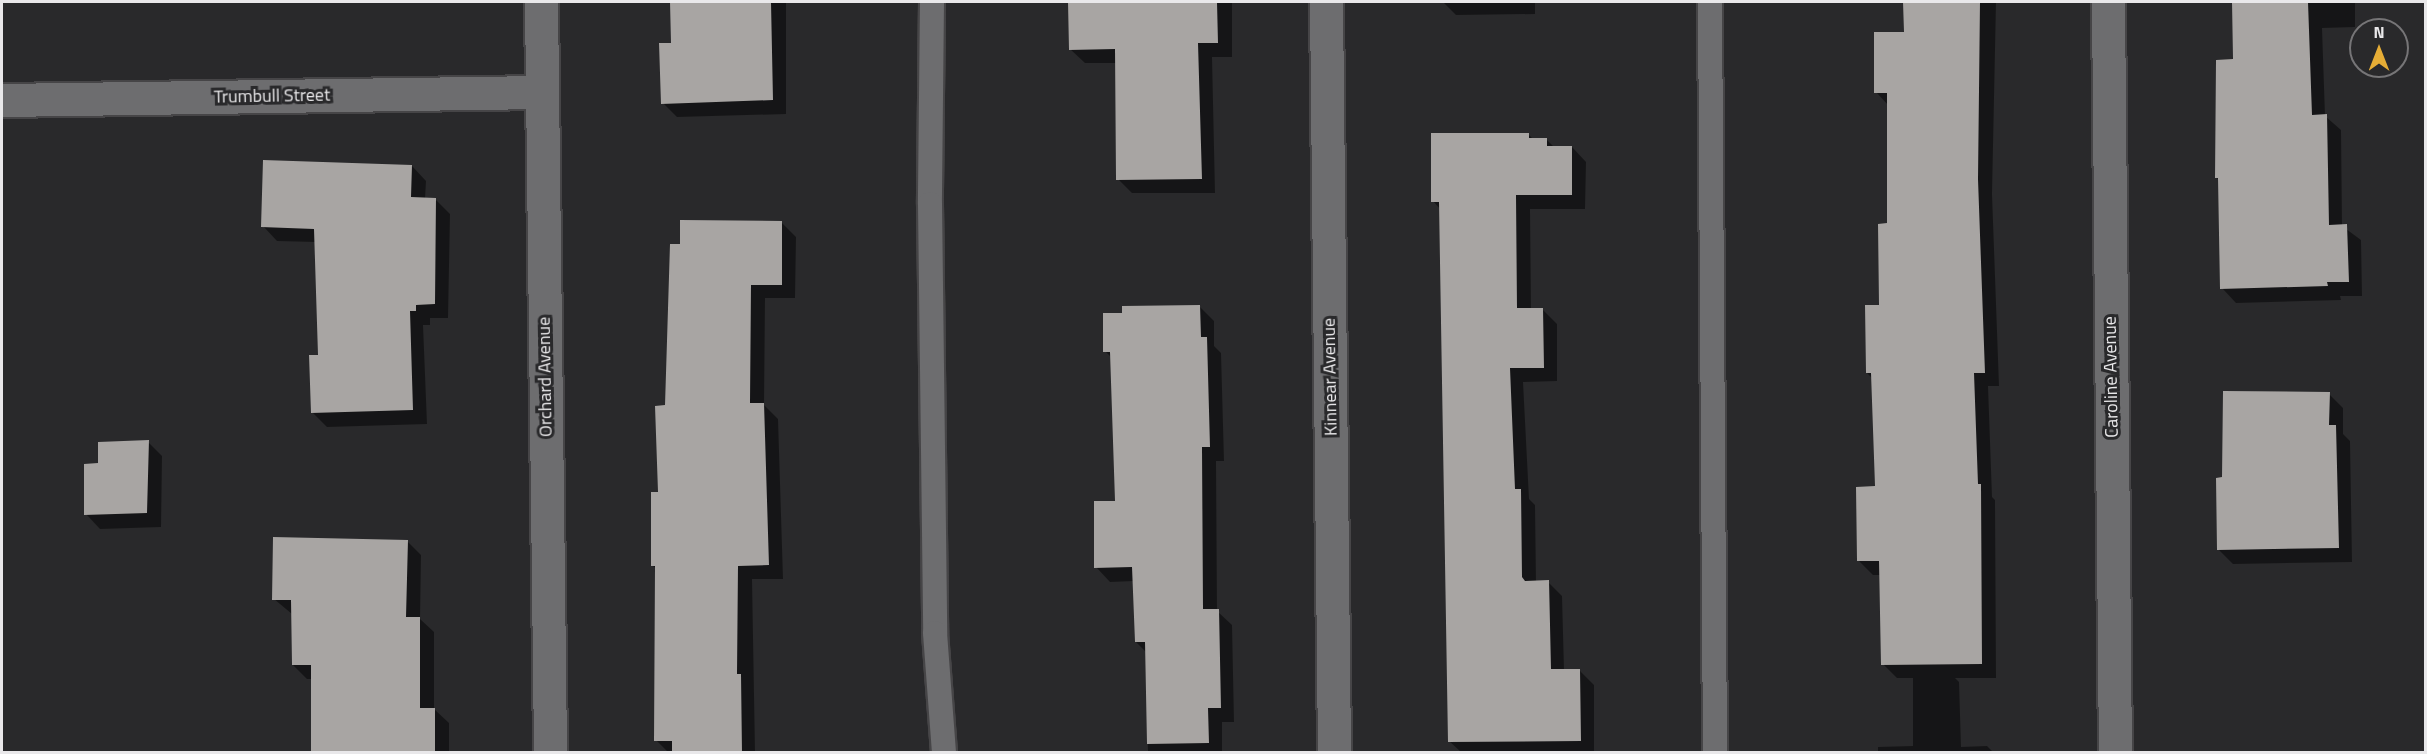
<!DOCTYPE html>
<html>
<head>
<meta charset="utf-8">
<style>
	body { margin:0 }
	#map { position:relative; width:2427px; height:754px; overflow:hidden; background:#29292b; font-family:"Titillium Web",sans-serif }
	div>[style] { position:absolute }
	.shadow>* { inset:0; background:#0007 }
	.building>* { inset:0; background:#a8a5a3 }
	.roads { filter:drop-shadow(2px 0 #464547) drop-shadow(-2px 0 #464547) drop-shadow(0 2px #464547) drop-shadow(0 -2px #464547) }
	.lane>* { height:24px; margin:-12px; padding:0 12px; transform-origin:12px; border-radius:12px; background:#6d6d6f }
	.street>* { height:33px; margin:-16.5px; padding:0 16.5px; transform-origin:16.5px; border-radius:16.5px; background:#6d6d6f }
	.secondary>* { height:33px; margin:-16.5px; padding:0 16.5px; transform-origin:16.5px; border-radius:16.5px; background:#6d6d6f }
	span { translate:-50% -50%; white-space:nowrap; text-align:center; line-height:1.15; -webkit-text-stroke:6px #29292b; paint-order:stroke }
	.street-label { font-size:18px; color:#e9e8ea }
	.frame { position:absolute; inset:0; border:3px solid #e9e8ea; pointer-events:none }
	.north { position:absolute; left:2349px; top:18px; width:60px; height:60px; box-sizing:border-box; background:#29292b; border:2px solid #767577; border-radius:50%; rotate:0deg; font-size:16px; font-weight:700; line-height:24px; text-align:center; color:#e9e8ea }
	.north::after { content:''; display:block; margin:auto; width:21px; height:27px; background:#e6ad36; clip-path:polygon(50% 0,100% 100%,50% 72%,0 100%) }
</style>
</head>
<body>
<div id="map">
	<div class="shadow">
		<i style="clip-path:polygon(672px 2px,786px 2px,786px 114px,677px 117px,663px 103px,672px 44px)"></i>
		<i style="clip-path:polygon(1232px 2px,1232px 57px,1212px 57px,1215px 193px,1132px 193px,1118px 179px,1116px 63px,1085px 63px,1070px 49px,1080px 2px)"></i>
		<i style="clip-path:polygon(1443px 2px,1535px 2px,1535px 14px,1456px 15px)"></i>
		<i style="clip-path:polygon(1905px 2px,1996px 2px,1992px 194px,1999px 386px,1988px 386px,1992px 497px,1995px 500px,1996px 678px,1955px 678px,1959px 682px,1961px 747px,1987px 746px,1993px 752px,1878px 752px,1878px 747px,1913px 746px,1913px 678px,1897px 678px,1883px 664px,1881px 575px,1873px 575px,1859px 561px,1877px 488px,1873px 379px,1867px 373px,1881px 307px,1889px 225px,1889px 106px,1876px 92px,1906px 34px)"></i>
		<i style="clip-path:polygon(2234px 2px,2355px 2px,2355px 27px,2322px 28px,2325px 116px,2341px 130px,2342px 226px,2361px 240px,2362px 296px,2340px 296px,2341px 300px,2236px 303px,2222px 288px,2220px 181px,2216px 177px,2235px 60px)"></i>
		<i style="clip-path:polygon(1529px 135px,1534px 140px,1547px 140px,1554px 147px,1572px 147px,1586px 162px,1585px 209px,1530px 209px,1531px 310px,1542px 309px,1557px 324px,1557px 381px,1523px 382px,1529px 499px,1535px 505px,1536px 582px,1548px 582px,1562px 596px,1564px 670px,1579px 670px,1594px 685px,1594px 752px,1461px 752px,1449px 741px,1441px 210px,1433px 201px)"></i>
		<i style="clip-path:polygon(412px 166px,426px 181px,425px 199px,435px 199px,450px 214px,448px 318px,430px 318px,430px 325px,423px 325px,427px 424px,327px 427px,312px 412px,319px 356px,316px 242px,277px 241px,263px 226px)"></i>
		<i style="clip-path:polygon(782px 223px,796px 237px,795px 298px,765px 298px,764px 405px,778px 419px,783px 579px,752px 579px,755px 752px,668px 752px,656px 740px,657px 569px,653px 566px,681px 246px)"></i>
		<i style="clip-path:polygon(1200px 307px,1214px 321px,1214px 346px,1221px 353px,1224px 461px,1216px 461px,1217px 611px,1232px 625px,1234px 722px,1222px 722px,1222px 752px,1148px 752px,1146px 652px,1136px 642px,1134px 581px,1110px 582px,1096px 567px,1117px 502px,1112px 358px,1105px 351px)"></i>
		<i style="clip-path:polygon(2329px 394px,2343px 408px,2343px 434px,2350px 441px,2352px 562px,2233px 564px,2219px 550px,2224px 479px)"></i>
		<i style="clip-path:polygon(148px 442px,162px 456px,161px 527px,100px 529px,86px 514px,99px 464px)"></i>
		<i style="clip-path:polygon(407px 541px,421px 555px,420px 619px,434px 632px,434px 709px,449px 723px,449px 752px,313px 752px,313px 679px,307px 679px,293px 665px,292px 614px,274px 599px)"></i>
	</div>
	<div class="building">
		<i style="clip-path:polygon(670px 2px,771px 2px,773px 100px,661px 104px,659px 43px,671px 43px)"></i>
		<i style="clip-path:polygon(1068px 2px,1217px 2px,1218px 43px,1198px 43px,1202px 179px,1116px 180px,1115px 49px,1069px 50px)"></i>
		<i style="clip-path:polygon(1903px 2px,1980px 2px,1978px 179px,1985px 373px,1974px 373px,1978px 484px,1981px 484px,1982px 664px,1881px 665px,1879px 561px,1857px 561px,1856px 487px,1875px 486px,1871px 373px,1866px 373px,1865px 305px,1879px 305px,1878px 224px,1887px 223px,1887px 93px,1874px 93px,1874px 32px,1904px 32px)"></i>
		<i style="clip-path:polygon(2232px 2px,2308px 2px,2312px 115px,2327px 114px,2329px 225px,2347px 224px,2349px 282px,2327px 282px,2328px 286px,2220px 289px,2218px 178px,2215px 178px,2216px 60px,2233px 59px)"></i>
		<i style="clip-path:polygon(1431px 133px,1529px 133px,1529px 138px,1547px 138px,1547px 146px,1572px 146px,1572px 195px,1516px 195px,1517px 308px,1543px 308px,1544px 368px,1510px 368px,1515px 489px,1521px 489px,1522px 577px,1525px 581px,1549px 580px,1551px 669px,1580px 669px,1581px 741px,1448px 742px,1439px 202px,1431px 202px)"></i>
		<i style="clip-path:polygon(263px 160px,412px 165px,411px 197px,436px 198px,435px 304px,416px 305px,416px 311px,410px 311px,413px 410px,311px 413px,309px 355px,318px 355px,314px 229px,261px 227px)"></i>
		<i style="clip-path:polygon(680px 220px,782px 221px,782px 285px,751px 285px,750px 403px,764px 403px,769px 565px,738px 566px,737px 674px,741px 674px,742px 753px,672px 753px,672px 741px,654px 741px,655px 566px,651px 566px,651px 492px,658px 492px,655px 406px,665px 405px,670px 244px,680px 244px)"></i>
		<i style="clip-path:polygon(1200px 305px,1201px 337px,1207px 337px,1210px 447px,1202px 447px,1203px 609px,1219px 609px,1221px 708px,1208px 708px,1209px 743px,1147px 744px,1145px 642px,1135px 642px,1132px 567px,1094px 568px,1094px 501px,1115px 501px,1110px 352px,1103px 352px,1103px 313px,1122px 313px,1122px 306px)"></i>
		<i style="clip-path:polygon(2223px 391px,2330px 392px,2329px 425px,2336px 425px,2339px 548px,2217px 550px,2216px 478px,2222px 477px)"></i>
		<i style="clip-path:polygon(149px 440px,147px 513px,84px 515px,84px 464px,98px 463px,98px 442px)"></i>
		<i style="clip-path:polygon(273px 537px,408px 540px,406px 617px,420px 617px,420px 708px,435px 708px,435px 753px,311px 753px,311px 665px,292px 665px,291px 600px,272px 600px)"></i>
	</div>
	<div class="roads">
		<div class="lane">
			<i style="left:932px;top:2px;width:202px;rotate:90.6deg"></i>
			<i style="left:930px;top:204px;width:429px;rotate:89.3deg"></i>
			<i style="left:935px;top:633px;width:119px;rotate:85.7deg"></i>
			<i style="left:1710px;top:2px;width:750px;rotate:89.62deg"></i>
		</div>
		<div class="street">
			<i style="left:1326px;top:2px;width:750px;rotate:89.39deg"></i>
			<i style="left:2108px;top:2px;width:750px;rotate:89.47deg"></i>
			<i style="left:2px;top:100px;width:540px;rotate:-0.85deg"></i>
		</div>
		<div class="secondary">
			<i style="left:541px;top:2px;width:750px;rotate:89.31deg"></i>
		</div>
	</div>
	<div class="street-label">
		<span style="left:272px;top:96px;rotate:-1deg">Trumbull Street</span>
		<span style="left:545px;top:377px;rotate:-91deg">Orchard Avenue</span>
		<span style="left:1330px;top:377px;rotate:-91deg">Kinnear Avenue</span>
		<span style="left:2111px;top:377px;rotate:-91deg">Caroline Avenue</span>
	</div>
	<div class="frame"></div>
	<div class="north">N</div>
</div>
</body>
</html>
